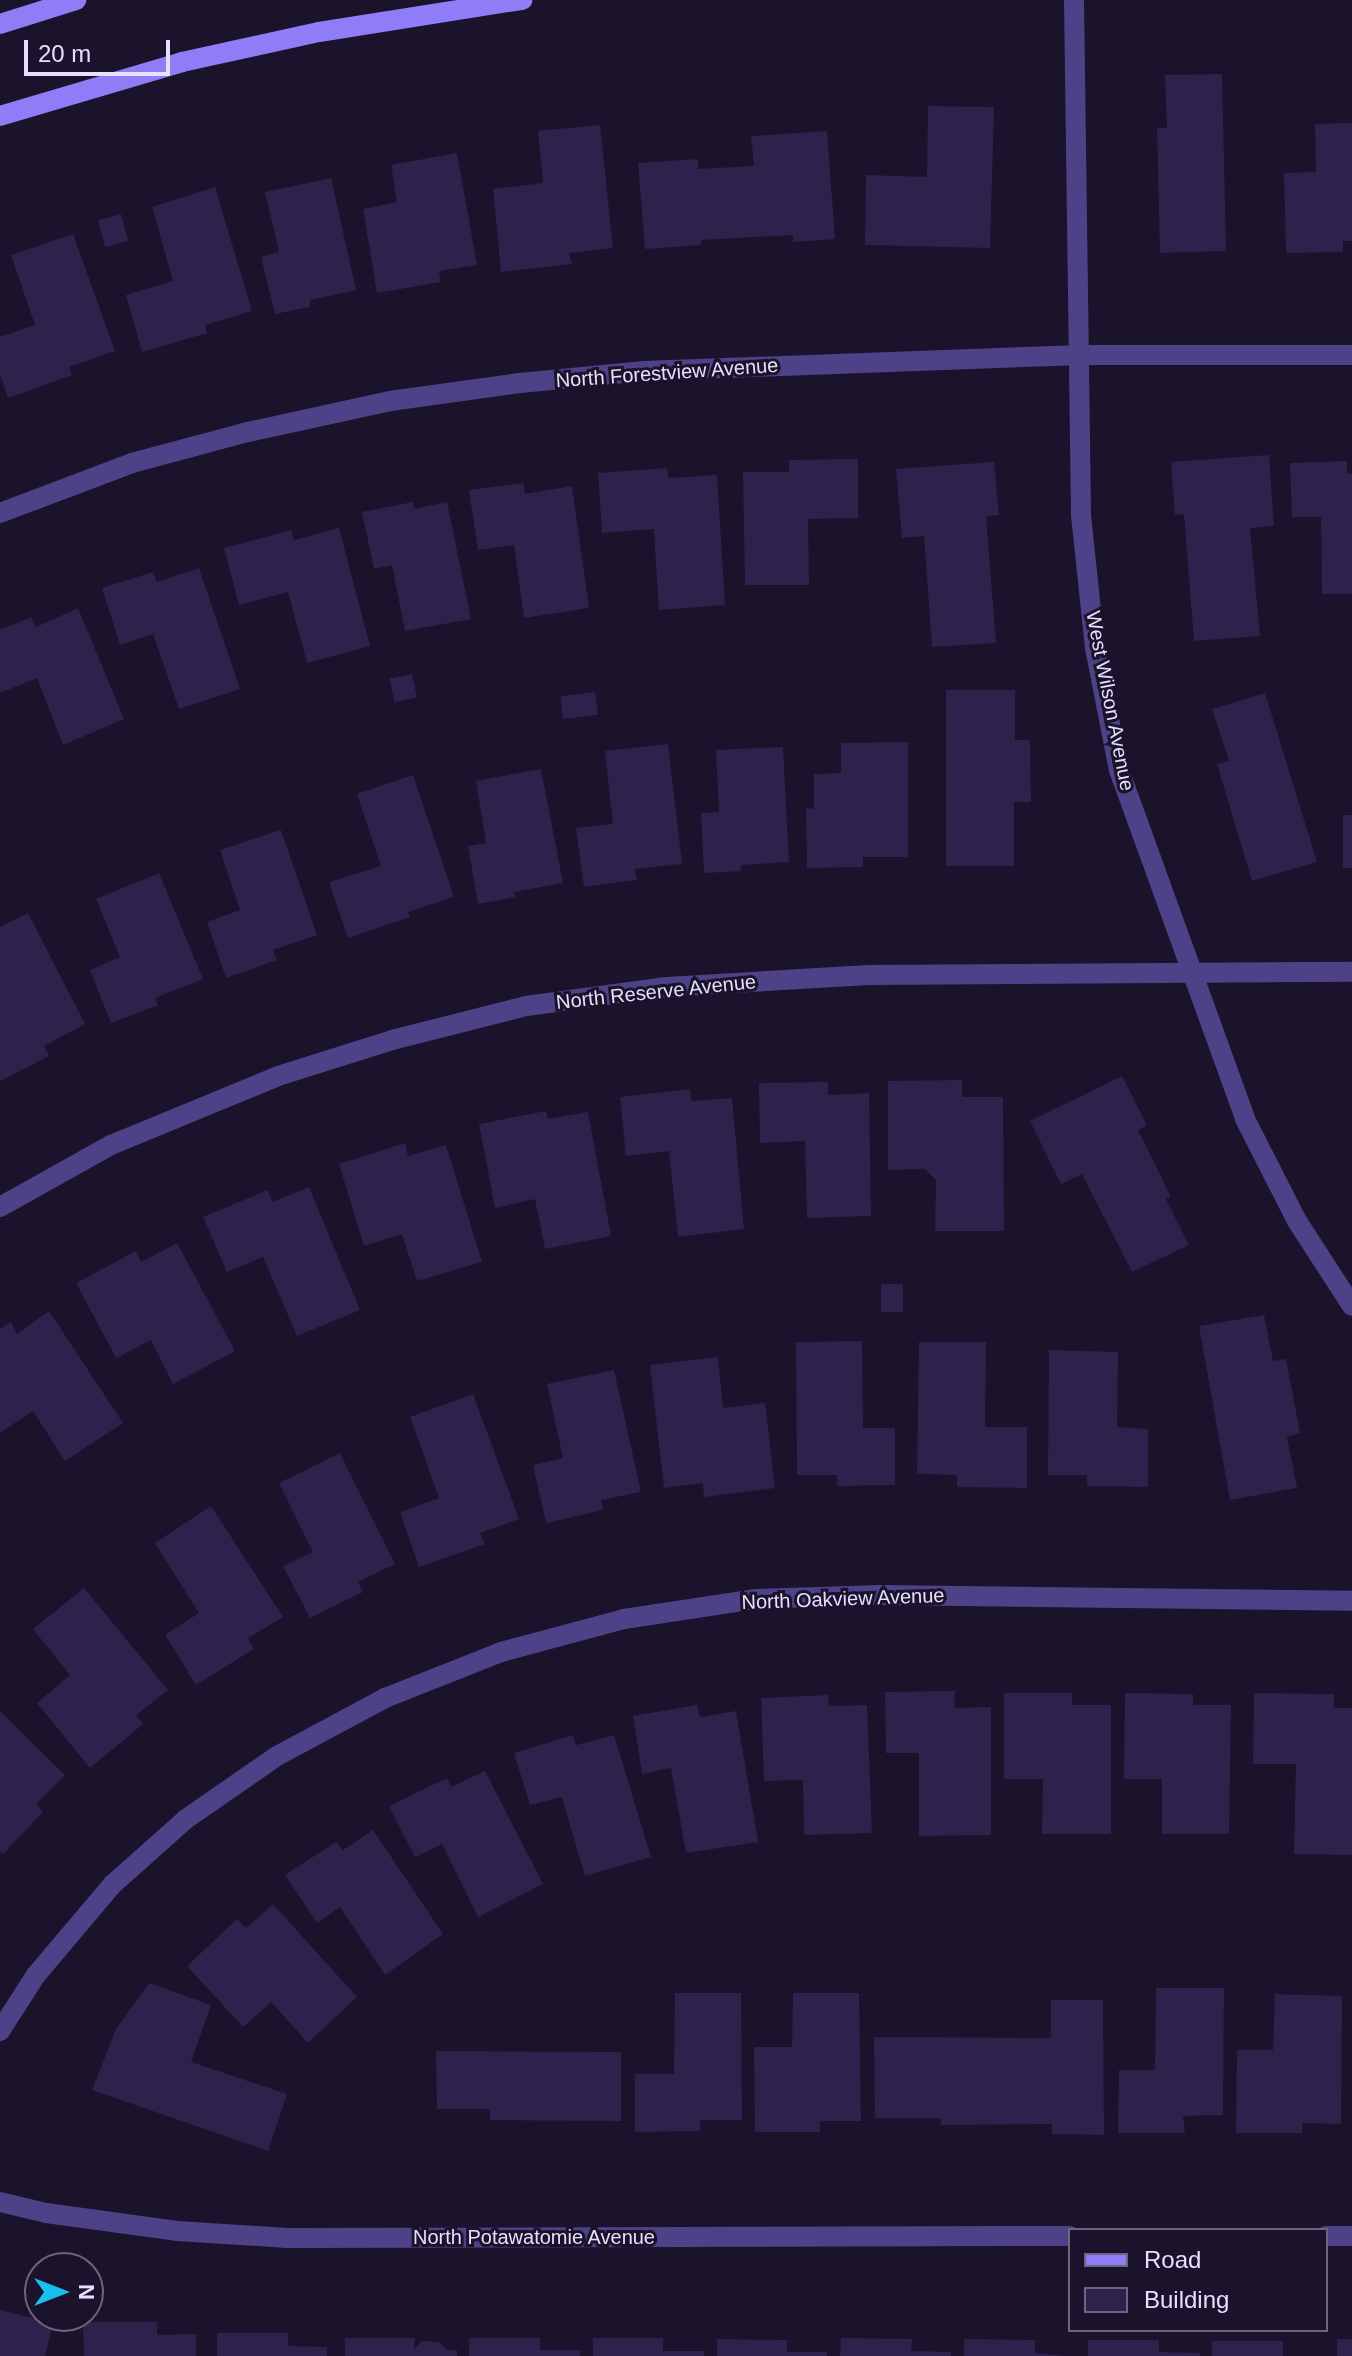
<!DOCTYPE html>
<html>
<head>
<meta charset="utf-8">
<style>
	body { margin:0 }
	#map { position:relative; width:1352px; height:2356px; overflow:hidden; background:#1a132b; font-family:Arial,sans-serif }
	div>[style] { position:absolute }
	.building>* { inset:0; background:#2e214b; transform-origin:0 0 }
	.street>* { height:20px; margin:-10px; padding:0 10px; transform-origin:10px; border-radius:10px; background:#4d4287 }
	.secondary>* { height:20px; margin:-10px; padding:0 10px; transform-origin:10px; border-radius:10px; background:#8f7df7 }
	span { translate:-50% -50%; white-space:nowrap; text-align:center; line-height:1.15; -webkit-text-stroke:6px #1a132b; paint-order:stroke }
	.street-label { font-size:20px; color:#e6dffd }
	.legend { position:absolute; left:1068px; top:2228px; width:260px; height:104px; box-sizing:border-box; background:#1a132b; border:2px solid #6c657f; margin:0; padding:10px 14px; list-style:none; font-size:24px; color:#e6dffd }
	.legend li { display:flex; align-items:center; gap:16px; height:40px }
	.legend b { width:40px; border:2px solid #6c657f }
	.north { position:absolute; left:24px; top:2252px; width:80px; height:80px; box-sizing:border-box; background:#1a132b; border:2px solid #6c657f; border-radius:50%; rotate:90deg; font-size:22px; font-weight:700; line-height:32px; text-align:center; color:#e6dffd }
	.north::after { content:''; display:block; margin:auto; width:28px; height:36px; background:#18bff0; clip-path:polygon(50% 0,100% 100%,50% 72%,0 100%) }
	.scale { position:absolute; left:24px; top:40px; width:146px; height:36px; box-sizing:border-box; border:4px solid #e6dffd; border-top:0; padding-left:10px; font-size:24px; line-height:28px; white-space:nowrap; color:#e6dffd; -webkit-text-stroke:6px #1a132b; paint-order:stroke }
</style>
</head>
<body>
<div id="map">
	<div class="building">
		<i style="clip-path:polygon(1222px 74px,1226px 251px,1160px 253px,1157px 128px,1167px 128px,1165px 75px)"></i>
		<i style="clip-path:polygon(928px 106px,994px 107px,990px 248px,865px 245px,866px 175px,927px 177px)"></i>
		<i style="clip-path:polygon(1352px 123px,1352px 241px,1343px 241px,1343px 252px,1286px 253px,1284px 173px,1316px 172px,1315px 124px)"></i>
		<i style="clip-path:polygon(600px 125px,613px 248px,569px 253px,572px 264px,501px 272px,493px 189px,543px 183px,538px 131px)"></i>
		<i style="clip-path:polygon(827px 131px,835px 239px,793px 242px,793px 235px,701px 240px,701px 245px,645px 249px,638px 163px,698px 159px,698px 169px,754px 166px,751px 136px)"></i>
		<i style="clip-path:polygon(457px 153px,477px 265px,439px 271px,441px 282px,377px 293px,363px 209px,397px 202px,391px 165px)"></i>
		<i style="clip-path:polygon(331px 178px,356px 290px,310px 300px,310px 307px,275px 314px,261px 257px,279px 252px,265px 192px)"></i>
		<i style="clip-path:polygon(215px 187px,252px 311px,205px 325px,207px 333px,142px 352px,126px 295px,173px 281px,152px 207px)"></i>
		<i style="left:121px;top:214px;width:28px;height:24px;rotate:75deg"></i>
		<i style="clip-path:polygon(73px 234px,115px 351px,69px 367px,72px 375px,8px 398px,0 374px,0 337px,35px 325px,11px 255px)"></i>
		<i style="clip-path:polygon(1269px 455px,1274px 526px,1250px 528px,1260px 636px,1194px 641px,1184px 514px,1175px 515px,1171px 462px)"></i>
		<i style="clip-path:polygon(858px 459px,858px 518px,808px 519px,809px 585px,745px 585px,743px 472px,789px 472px,789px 460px)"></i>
		<i style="clip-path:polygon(1347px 461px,1347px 474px,1352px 474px,1352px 594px,1322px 594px,1321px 517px,1292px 517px,1290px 463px)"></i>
		<i style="clip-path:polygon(994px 462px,999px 515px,986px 516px,996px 643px,932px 647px,924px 536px,902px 538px,896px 469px)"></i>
		<i style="clip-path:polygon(667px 468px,669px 478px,717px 475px,725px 605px,659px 610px,654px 529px,602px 533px,598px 473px)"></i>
		<i style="clip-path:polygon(524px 483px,525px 494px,572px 486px,589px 608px,524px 618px,514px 545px,478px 550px,469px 490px)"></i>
		<i style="clip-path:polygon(413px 502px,414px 509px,447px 502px,471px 619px,405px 631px,392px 565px,374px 569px,362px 512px)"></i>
		<i style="clip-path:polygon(339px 528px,370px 646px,307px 663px,288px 592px,239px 605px,224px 548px,291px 530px,294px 540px)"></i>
		<i style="clip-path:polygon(199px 568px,240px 689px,179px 709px,153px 634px,120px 645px,102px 588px,153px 572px,157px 582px)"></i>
		<i style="clip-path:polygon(78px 608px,124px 719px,63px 745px,37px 678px,0 693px,0 630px,31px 617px,36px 627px)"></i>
		<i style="left:412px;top:674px;width:24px;height:23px;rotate:78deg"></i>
		<i style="clip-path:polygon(946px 690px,1015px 690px,1015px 740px,1030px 740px,1031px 802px,1014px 802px,1014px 866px,946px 866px)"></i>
		<i style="left:595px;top:692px;width:23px;height:35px;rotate:83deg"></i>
		<i style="clip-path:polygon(1265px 693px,1317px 862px,1252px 881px,1217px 764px,1229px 761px,1212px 709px)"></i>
		<i style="clip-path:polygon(908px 742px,908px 857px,863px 857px,863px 867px,807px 868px,806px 808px,814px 809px,814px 774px,841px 773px,841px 743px)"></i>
		<i style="clip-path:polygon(668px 744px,682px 864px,635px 869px,637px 880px,584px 887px,576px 828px,613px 824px,605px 751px)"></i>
		<i style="clip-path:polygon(783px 747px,789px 862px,741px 865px,741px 871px,704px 873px,701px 813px,719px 812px,716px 750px)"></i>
		<i style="clip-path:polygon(541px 769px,563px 883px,514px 892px,515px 897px,478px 904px,468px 846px,486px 843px,476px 781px)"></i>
		<i style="clip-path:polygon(413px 775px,454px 897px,408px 912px,410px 917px,348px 938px,329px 882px,381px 866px,357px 794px)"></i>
		<i style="left:1343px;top:815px;width:9px;height:53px"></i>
		<i style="clip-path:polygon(281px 830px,317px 935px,273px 950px,277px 960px,226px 978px,207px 922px,240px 910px,220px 850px)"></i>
		<i style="clip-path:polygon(159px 873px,203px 979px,155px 998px,158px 1005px,111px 1023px,90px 970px,120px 957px,96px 899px)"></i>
		<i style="clip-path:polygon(28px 913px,85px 1024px,44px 1046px,49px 1056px,0 1081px,0 927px)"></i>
		<i style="clip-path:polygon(1122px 1076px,1147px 1125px,1138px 1130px,1171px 1197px,1166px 1199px,1189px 1245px,1132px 1272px,1082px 1174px,1061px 1184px,1030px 1121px)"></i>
		<i style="clip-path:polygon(962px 1080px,962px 1097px,1003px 1097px,1004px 1231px,935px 1231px,936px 1180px,925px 1169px,888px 1170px,888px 1081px)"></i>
		<i style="clip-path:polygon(828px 1082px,828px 1095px,869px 1093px,871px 1216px,807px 1218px,805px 1141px,760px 1143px,759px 1083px)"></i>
		<i style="clip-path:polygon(690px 1089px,691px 1101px,732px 1098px,744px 1229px,678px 1237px,669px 1151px,626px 1156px,620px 1097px)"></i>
		<i style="clip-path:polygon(546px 1111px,548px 1119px,588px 1112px,611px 1236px,545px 1249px,535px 1199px,495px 1208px,479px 1124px)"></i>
		<i style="clip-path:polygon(405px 1143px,408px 1156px,446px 1145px,482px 1262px,417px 1281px,402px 1234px,364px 1246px,339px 1164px)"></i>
		<i style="clip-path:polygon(309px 1187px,360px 1310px,297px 1336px,263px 1257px,227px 1272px,203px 1217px,268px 1190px,272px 1202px)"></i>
		<i style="clip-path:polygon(177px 1243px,235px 1351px,173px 1384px,151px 1340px,116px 1358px,76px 1283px,136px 1251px,141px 1262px)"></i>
		<i style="left:881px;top:1284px;width:22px;height:28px"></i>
		<i style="clip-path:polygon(49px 1311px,123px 1423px,65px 1461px,33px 1411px,0 1433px,0 1329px,11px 1322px,17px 1334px)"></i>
		<i style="clip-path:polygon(1264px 1315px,1273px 1361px,1286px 1359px,1300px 1433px,1287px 1437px,1297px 1488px,1230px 1500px,1199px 1326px)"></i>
		<i style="clip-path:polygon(862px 1341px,863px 1428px,895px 1428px,895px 1485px,837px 1486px,837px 1475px,797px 1475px,796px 1342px)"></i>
		<i style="clip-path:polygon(919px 1342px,986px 1342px,985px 1427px,1027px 1427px,1027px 1488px,957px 1487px,957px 1475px,917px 1474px)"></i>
		<i style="clip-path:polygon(1049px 1350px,1118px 1352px,1117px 1427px,1148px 1429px,1148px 1487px,1087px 1486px,1087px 1475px,1048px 1475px)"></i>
		<i style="clip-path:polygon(718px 1357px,723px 1408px,765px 1403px,775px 1488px,704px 1497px,703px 1483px,664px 1488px,650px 1365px)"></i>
		<i style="clip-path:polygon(614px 1370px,641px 1492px,601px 1500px,603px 1510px,546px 1523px,533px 1465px,563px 1458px,547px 1384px)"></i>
		<i style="clip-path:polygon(473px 1394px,519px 1519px,480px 1533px,485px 1544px,419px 1567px,400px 1512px,439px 1498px,410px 1417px)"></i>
		<i style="clip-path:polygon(340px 1453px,395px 1564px,358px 1582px,363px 1592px,310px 1618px,283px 1566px,313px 1552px,279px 1483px)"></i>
		<i style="clip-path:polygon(211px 1506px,283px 1617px,248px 1638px,254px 1649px,196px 1685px,165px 1635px,199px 1613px,155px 1543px)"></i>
		<i style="clip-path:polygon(84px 1588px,168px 1690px,136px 1715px,143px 1724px,90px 1768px,37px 1703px,70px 1675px,33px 1629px)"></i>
		<i style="clip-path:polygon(955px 1691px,954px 1708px,991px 1707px,991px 1835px,919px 1836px,919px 1753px,886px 1753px,885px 1692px)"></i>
		<i style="clip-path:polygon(1004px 1693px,1072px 1693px,1072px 1705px,1111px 1705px,1111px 1834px,1042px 1834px,1043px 1779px,1004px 1779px)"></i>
		<i style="clip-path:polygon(1125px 1693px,1193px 1694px,1193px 1705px,1231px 1705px,1229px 1834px,1162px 1834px,1162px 1779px,1124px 1779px)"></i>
		<i style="clip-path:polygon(1254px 1693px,1334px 1694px,1334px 1708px,1352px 1708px,1352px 1855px,1294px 1854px,1296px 1764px,1253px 1764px)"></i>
		<i style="clip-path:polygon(828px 1695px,829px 1706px,867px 1705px,872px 1833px,804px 1835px,803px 1780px,764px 1781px,761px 1698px)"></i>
		<i style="clip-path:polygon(697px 1705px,700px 1717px,736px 1711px,758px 1842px,686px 1853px,671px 1768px,642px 1774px,633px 1716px)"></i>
		<i style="clip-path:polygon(0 1711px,65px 1775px,36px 1804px,43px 1812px,3px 1854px,0 1851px)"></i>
		<i style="clip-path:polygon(573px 1735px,576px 1745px,614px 1735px,651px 1857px,585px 1876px,562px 1797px,530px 1805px,514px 1753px)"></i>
		<i style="clip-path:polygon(485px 1771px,543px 1884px,478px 1917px,442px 1844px,415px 1857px,389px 1806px,447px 1778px,451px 1787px)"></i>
		<i style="clip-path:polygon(373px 1830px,443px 1934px,385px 1975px,340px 1907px,317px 1923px,285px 1875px,336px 1842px,343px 1850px)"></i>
		<i style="clip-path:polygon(273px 1904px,357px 1997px,308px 2043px,271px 2002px,243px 2027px,187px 1966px,237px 1919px,246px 1928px)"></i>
		<i style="clip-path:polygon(149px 1983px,211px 2005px,191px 2062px,287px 2094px,268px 2151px,92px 2090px,116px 2029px)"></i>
		<i style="clip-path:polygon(1156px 1988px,1224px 1988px,1223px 2115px,1183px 2116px,1185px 2133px,1118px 2133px,1119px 2070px,1155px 2070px)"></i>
		<i style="clip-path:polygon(675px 1993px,741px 1993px,742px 2120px,700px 2120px,700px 2131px,635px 2132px,635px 2074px,674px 2074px)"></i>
		<i style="clip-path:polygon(793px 1993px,859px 1993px,861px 2121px,820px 2121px,820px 2132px,755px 2132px,754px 2047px,792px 2047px)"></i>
		<i style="clip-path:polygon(1275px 1994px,1342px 1996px,1341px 2124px,1302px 2123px,1302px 2133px,1236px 2133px,1237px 2050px,1273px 2050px)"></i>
		<i style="clip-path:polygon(1051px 2000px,1103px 2000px,1104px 2135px,1052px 2134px,1052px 2124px,941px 2125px,941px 2118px,875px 2118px,874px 2037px,1051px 2038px)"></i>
		<i style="clip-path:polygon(436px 2051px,621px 2052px,621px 2121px,490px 2120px,490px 2109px,437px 2109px)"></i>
		<i style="clip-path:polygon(0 2310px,53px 2323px,45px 2356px,0 2356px)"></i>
		<i style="clip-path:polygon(83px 2322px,157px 2322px,157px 2335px,196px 2334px,196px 2356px,84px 2356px)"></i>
		<i style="clip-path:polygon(217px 2333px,288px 2333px,288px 2346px,327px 2347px,327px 2356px,217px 2356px)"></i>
		<i style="clip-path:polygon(345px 2338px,415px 2338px,414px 2350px,422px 2341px,439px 2342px,448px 2350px,457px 2350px,457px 2356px,345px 2356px)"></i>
		<i style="clip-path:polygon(469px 2338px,540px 2338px,540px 2350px,580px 2350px,580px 2356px,469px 2356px)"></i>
		<i style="clip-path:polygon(593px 2338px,663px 2338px,663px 2351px,704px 2351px,704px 2356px,593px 2356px)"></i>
		<i style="clip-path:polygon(841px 2338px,912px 2339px,911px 2351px,951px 2352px,951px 2356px,840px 2356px)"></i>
		<i style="clip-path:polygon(717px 2339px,787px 2340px,787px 2352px,827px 2352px,827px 2356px,717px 2356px)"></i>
		<i style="clip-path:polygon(964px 2339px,1035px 2340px,1035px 2353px,1064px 2356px,964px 2356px)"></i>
		<i style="left:1337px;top:2339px;width:15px;height:17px"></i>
		<i style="clip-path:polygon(1088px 2340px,1159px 2340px,1159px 2352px,1200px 2353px,1200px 2356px,1088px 2356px)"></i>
		<i style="left:1212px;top:2341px;width:71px;height:15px"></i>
	</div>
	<div class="street">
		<i style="left:1074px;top:0;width:515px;rotate:89.22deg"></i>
		<i style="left:1081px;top:515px;width:134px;rotate:84deg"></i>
		<i style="left:1095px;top:648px;width:124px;rotate:78.9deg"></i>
		<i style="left:1119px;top:770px;width:371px;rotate:70.1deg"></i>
		<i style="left:1245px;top:1119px;width:114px;rotate:63deg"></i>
		<i style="left:1297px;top:1221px;width:101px;rotate:57.1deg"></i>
		<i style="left:0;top:513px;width:141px;rotate:-20.7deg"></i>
		<i style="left:132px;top:463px;width:120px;rotate:-15deg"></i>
		<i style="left:248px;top:432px;width:145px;rotate:-12.3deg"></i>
		<i style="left:390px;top:401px;width:131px;rotate:-7.9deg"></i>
		<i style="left:520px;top:383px;width:125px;rotate:-5.5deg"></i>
		<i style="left:644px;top:371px;width:432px;rotate:-2.1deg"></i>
		<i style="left:1076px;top:355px;width:276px"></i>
		<i style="left:0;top:1207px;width:127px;rotate:-29.2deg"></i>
		<i style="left:111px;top:1145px;width:181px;rotate:-22.4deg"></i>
		<i style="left:278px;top:1076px;width:120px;rotate:-17.5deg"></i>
		<i style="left:392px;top:1040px;width:138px;rotate:-14.2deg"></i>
		<i style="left:526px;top:1006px;width:142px;rotate:-7.7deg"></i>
		<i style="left:667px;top:987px;width:202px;rotate:-3.4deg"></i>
		<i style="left:869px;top:975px;width:483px;rotate:-0.4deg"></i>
		<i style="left:0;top:2031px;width:67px;rotate:-57.3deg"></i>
		<i style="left:36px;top:1975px;width:118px;rotate:-49.8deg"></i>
		<i style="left:112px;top:1885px;width:99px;rotate:-41.7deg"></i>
		<i style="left:186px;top:1819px;width:111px;rotate:-34.7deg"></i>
		<i style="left:277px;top:1756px;width:123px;rotate:-28.2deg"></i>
		<i style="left:385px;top:1698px;width:125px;rotate:-21.6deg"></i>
		<i style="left:501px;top:1652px;width:127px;rotate:-15deg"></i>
		<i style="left:624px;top:1619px;width:134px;rotate:-8.6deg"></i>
		<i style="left:756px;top:1599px;width:124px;rotate:-1.8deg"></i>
		<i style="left:880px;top:1595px;width:472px;rotate:0.7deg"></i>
		<i style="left:0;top:2202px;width:47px;rotate:13.4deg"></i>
		<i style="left:46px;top:2213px;width:132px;rotate:7.8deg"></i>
		<i style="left:177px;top:2231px;width:110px;rotate:3.6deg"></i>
		<i style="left:287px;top:2238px;width:783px;rotate:-0.15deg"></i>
		<i style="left:1326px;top:2236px;width:26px"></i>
	</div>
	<div class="secondary">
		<i style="left:0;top:24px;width:80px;rotate:-17.5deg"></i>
		<i style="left:0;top:116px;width:190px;rotate:-16.5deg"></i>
		<i style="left:182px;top:62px;width:140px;rotate:-12.4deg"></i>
		<i style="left:319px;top:32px;width:206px;rotate:-9deg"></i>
	</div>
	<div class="street-label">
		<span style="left:667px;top:373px;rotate:-4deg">North Forestview Avenue</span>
		<span style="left:1110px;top:701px;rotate:79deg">West Wilson Avenue</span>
		<span style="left:656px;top:992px;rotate:-6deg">North Reserve Avenue</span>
		<span style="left:843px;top:1599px;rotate:-2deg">North Oakview Avenue</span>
		<span style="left:534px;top:2237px">North Potawatomie Avenue</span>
	</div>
	<ul class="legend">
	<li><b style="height:10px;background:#8f7df7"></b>Road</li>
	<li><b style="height:22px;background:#2e214b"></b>Building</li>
	</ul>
	<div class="north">N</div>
	<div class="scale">20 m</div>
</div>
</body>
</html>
